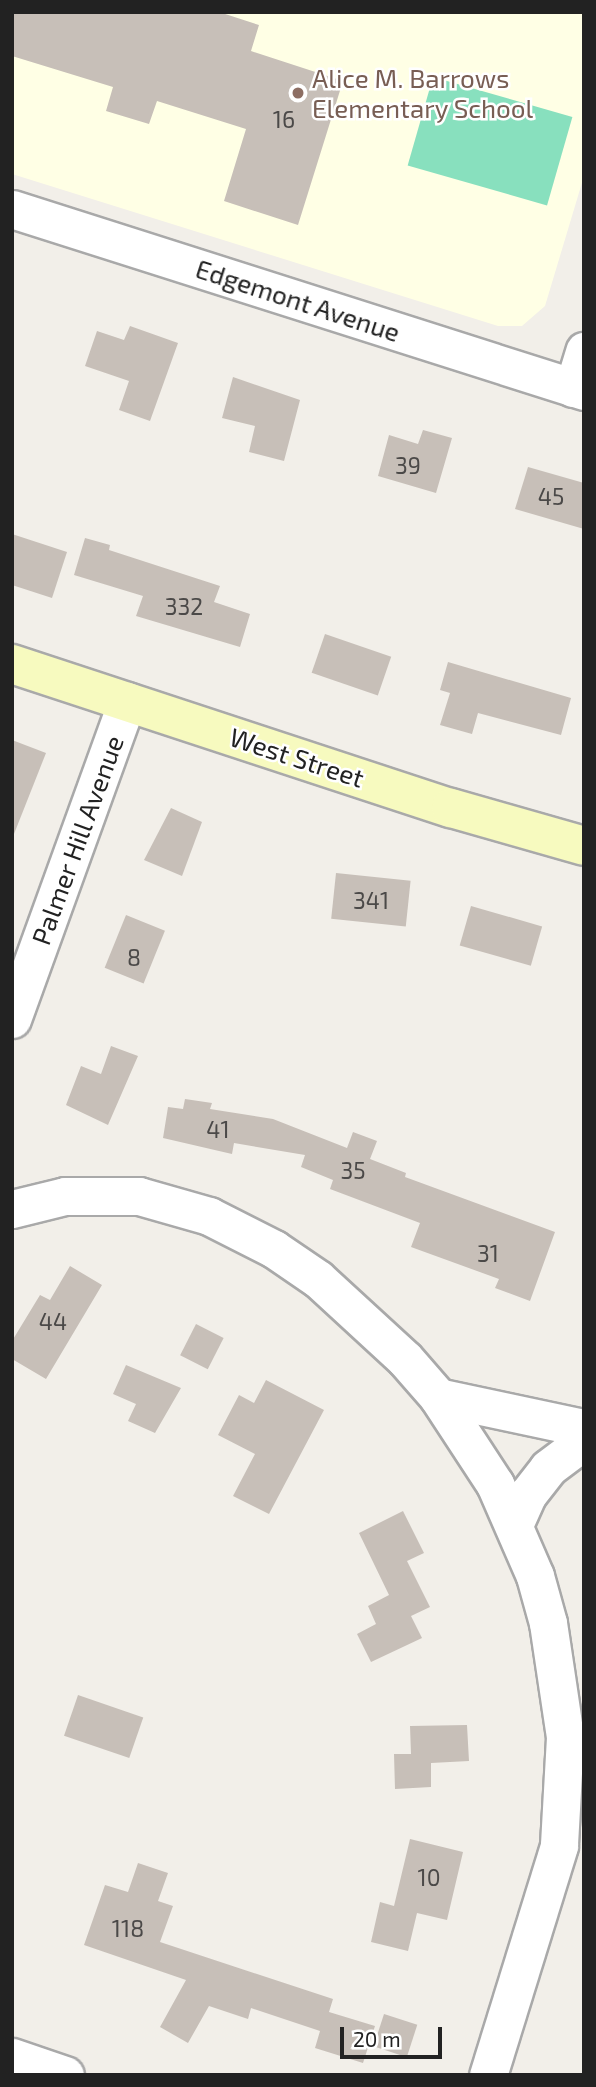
<!DOCTYPE html>
<html>
<head>
<meta charset="utf-8">
<style>
	body { margin:0 }
	#map { position:relative; width:596px; height:2087px; overflow:hidden; background:#f2efe9; font-family:"Exo 2",sans-serif }
	div>[style] { position:absolute }
	.education>* { inset:0; background:#ffffe5 }
	.pitch>* { inset:0; background:#88e0be; transform-origin:0 0 }
	.building>* { inset:0; background:#c7bfb8; transform-origin:0 0 }
	.roads { filter:drop-shadow(2px 0 #a9a9a9) drop-shadow(-2px 0 #a9a9a9) drop-shadow(0 2px #a9a9a9) drop-shadow(0 -2px #a9a9a9) }
	.street>* { height:37px; margin:-18.5px; padding:0 18.5px; transform-origin:18.5px; border-radius:18.5px; background:#fff }
	.secondary>* { height:38px; margin:-19px; padding:0 19px; transform-origin:19px; border-radius:19px; background:#f7fabf }
	.dots>* { width:19px; height:19px; translate:-50% -50%; box-sizing:border-box; border:4px solid #fff; border-radius:50% }
	span { translate:-50% -50%; white-space:nowrap; text-align:center; line-height:1.15; -webkit-text-stroke:5px #fff; paint-order:stroke }
	.number-label { font-size:23px; color:#4b4948 }
	.number-label span { -webkit-text-stroke-width:0 }
	.education-label { font-size:26px; color:#785e54 }
	.left { translate:0 -50%; text-align:left }
	.street-label { font-size:26px; color:#222 }
	.frame { position:absolute; inset:0; border:14px solid #222; pointer-events:none }
	.scale { position:absolute; left:340px; top:2027px; width:102px; height:32px; box-sizing:border-box; border:4px solid #222; border-top:0; padding-left:9px; font-size:21px; line-height:24px; white-space:nowrap; color:#222; -webkit-text-stroke:5px #fff; paint-order:stroke }
</style>
</head>
<body>
<div id="map">
	<div class="education">
		<i style="clip-path:polygon(12px 12px,584px 12px,584px 176px,545px 306px,522px 326px,498px 326px,12px 174px)"></i>
	</div>
	<div class="pitch">
		<i style="left:433px;top:77px;width:145px;height:92px;rotate:16deg"></i>
	</div>
	<div class="building">
		<i style="clip-path:polygon(12px 12px,219px 12px,259px 25px,251px 51px,343px 81px,298px 225px,224px 201px,246px 129px,157px 101px,149px 124px,106px 111px,113px 87px,12px 56px)"></i>
		<i style="clip-path:polygon(130px 326px,178px 343px,150px 421px,119px 410px,129px 381px,85px 366px,97px 331px,124px 340px)"></i>
		<i style="clip-path:polygon(233px 377px,300px 400px,284px 461px,249px 452px,255px 426px,222px 418px)"></i>
		<i style="clip-path:polygon(423px 430px,452px 438px,436px 493px,378px 476px,389px 435px,418px 444px)"></i>
		<i style="clip-path:polygon(528px 467px,584px 483px,584px 529px,515px 509px)"></i>
		<i style="clip-path:polygon(12px 534px,67px 552px,52px 598px,12px 585px)"></i>
		<i style="clip-path:polygon(85px 538px,110px 545px,109px 550px,220px 586px,214px 602px,250px 614px,240px 647px,136px 616px,143px 596px,74px 575px)"></i>
		<i style="left:325px;top:634px;width:70px;height:41px;rotate:19deg"></i>
		<i style="clip-path:polygon(448px 662px,571px 698px,561px 735px,478px 713px,472px 734px,440px 725px,450px 693px,440px 690px)"></i>
		<i style="clip-path:polygon(12px 740px,46px 753px,14px 834px,12px 834px)"></i>
		<i style="clip-path:polygon(171px 808px,202px 822px,182px 876px,144px 860px)"></i>
		<i style="left:336px;top:873px;width:75px;height:46px;rotate:6deg"></i>
		<i style="left:471px;top:906px;width:74px;height:41px;rotate:16deg"></i>
		<i style="left:126px;top:915px;width:42px;height:57px;rotate:22deg"></i>
		<i style="clip-path:polygon(111px 1046px,138px 1056px,108px 1125px,66px 1105px,81px 1066px,101px 1074px)"></i>
		<i style="clip-path:polygon(185px 1099px,212px 1103px,210px 1109px,273px 1119px,347px 1148px,353px 1132px,377px 1141px,370px 1159px,406px 1173px,405px 1177px,555px 1232px,530px 1301px,495px 1288px,499px 1279px,411px 1247px,420px 1223px,330px 1189px,333px 1180px,301px 1167px,305px 1155px,234px 1143px,232px 1154px,163px 1138px,168px 1107px,183px 1109px)"></i>
		<i style="clip-path:polygon(70px 1266px,102px 1285px,46px 1379px,12px 1359px,12px 1341px,40px 1295px,50px 1300px)"></i>
		<i style="left:196px;top:1324px;width:31px;height:35px;rotate:27deg"></i>
		<i style="clip-path:polygon(126px 1365px,181px 1388px,155px 1433px,128px 1421px,136px 1404px,113px 1394px)"></i>
		<i style="clip-path:polygon(266px 1380px,324px 1410px,269px 1514px,233px 1496px,255px 1454px,218px 1435px,239px 1395px,254px 1403px)"></i>
		<i style="clip-path:polygon(403px 1511px,424px 1553px,407px 1561px,430px 1607px,411px 1616px,422px 1638px,371px 1662px,357px 1634px,376px 1624px,368px 1606px,389px 1595px,359px 1533px)"></i>
		<i style="left:78px;top:1695px;width:69px;height:43px;rotate:19deg"></i>
		<i style="clip-path:polygon(467px 1725px,469px 1761px,431px 1763px,431px 1787px,395px 1789px,394px 1754px,411px 1754px,410px 1726px)"></i>
		<i style="clip-path:polygon(410px 1839px,463px 1852px,447px 1920px,417px 1913px,408px 1951px,371px 1942px,380px 1902px,394px 1906px)"></i>
		<i style="clip-path:polygon(138px 1863px,168px 1873px,158px 1901px,173px 1906px,160px 1942px,333px 1999px,329px 2012px,375px 2026px,363px 2063px,315px 2048px,320px 2031px,251px 2008px,248px 2019px,209px 2006px,188px 2043px,160px 2027px,186px 1980px,84px 1945px,105px 1885px,128px 1892px)"></i>
		<i style="left:384px;top:2014px;width:35px;height:34px;rotate:18deg"></i>
	</div>
	<div class="roads">
		<div class="street">
			<i style="left:12px;top:209px;width:600px;rotate:17.65deg"></i>
			<i style="left:573px;top:388px;width:39px;rotate:-73deg"></i>
			<i style="left:12px;top:1019px;width:338px;rotate:-70.1deg"></i>
			<i style="left:12px;top:1209px;width:55px;rotate:-13.8deg"></i>
			<i style="left:65px;top:1196px;width:74px"></i>
			<i style="left:139px;top:1196px;width:73px;rotate:15.9deg"></i>
			<i style="left:209px;top:1216px;width:73px;rotate:26.9deg"></i>
			<i style="left:274px;top:1249px;width:53px;rotate:34.3deg"></i>
			<i style="left:318px;top:1279px;width:118px;rotate:42.6deg"></i>
			<i style="left:405px;top:1359px;width:50px;rotate:49deg"></i>
			<i style="left:438px;top:1397px;width:104px;rotate:56.8deg"></i>
			<i style="left:495px;top:1484px;width:100px;rotate:66.5deg"></i>
			<i style="left:535px;top:1576px;width:49px;rotate:74.5deg"></i>
			<i style="left:548px;top:1623px;width:115px;rotate:81.5deg"></i>
			<i style="left:565px;top:1737px;width:109px;rotate:93.2deg"></i>
			<i style="left:559px;top:1846px;width:240px;rotate:107.2deg"></i>
			<i style="left:438px;top:1397px;width:149px;rotate:12deg"></i>
			<i style="left:514px;top:1525px;width:34px;rotate:-66deg"></i>
			<i style="left:528px;top:1494px;width:33px;rotate:-52deg"></i>
			<i style="left:548px;top:1468px;width:45px;rotate:-36.9deg"></i>
			<i style="left:12px;top:2057px;width:56px;rotate:18.8deg"></i>
		</div>
		<div class="secondary">
			<i style="left:12px;top:664px;width:462px;rotate:18.2deg"></i>
			<i style="left:451px;top:808px;width:138px;rotate:15.9deg"></i>
		</div>
	</div>
	<div class="dots">
		<i style="left:298px;top:93px;background:#8d6e63"></i>
	</div>
	<div class="number-label">
		<span style="left:284px;top:119px">16</span>
		<span style="left:408px;top:465px">39</span>
		<span style="left:551px;top:496px">45</span>
		<span style="left:184px;top:606px">332</span>
		<span style="left:371px;top:900px">341</span>
		<span style="left:134px;top:957px">8</span>
		<span style="left:218px;top:1129px">41</span>
		<span style="left:353px;top:1170px">35</span>
		<span style="left:488px;top:1253px">31</span>
		<span style="left:53px;top:1321px">44</span>
		<span style="left:429px;top:1877px">10</span>
		<span style="left:128px;top:1928px">118</span>
	</div>
	<div class="education-label">
		<span class="left" style="left:312px;top:93px">Alice M. Barrows<br>Elementary School</span>
	</div>
	<div class="street-label">
		<span style="left:298px;top:300px;rotate:18deg">Edgemont Avenue</span>
		<span style="left:297px;top:757px;rotate:18deg">West Street</span>
		<span style="left:77px;top:840px;rotate:-70deg">Palmer Hill Avenue</span>
	</div>
	<div class="frame"></div>
	<div class="scale">20 m</div>
</div>
</body>
</html>
